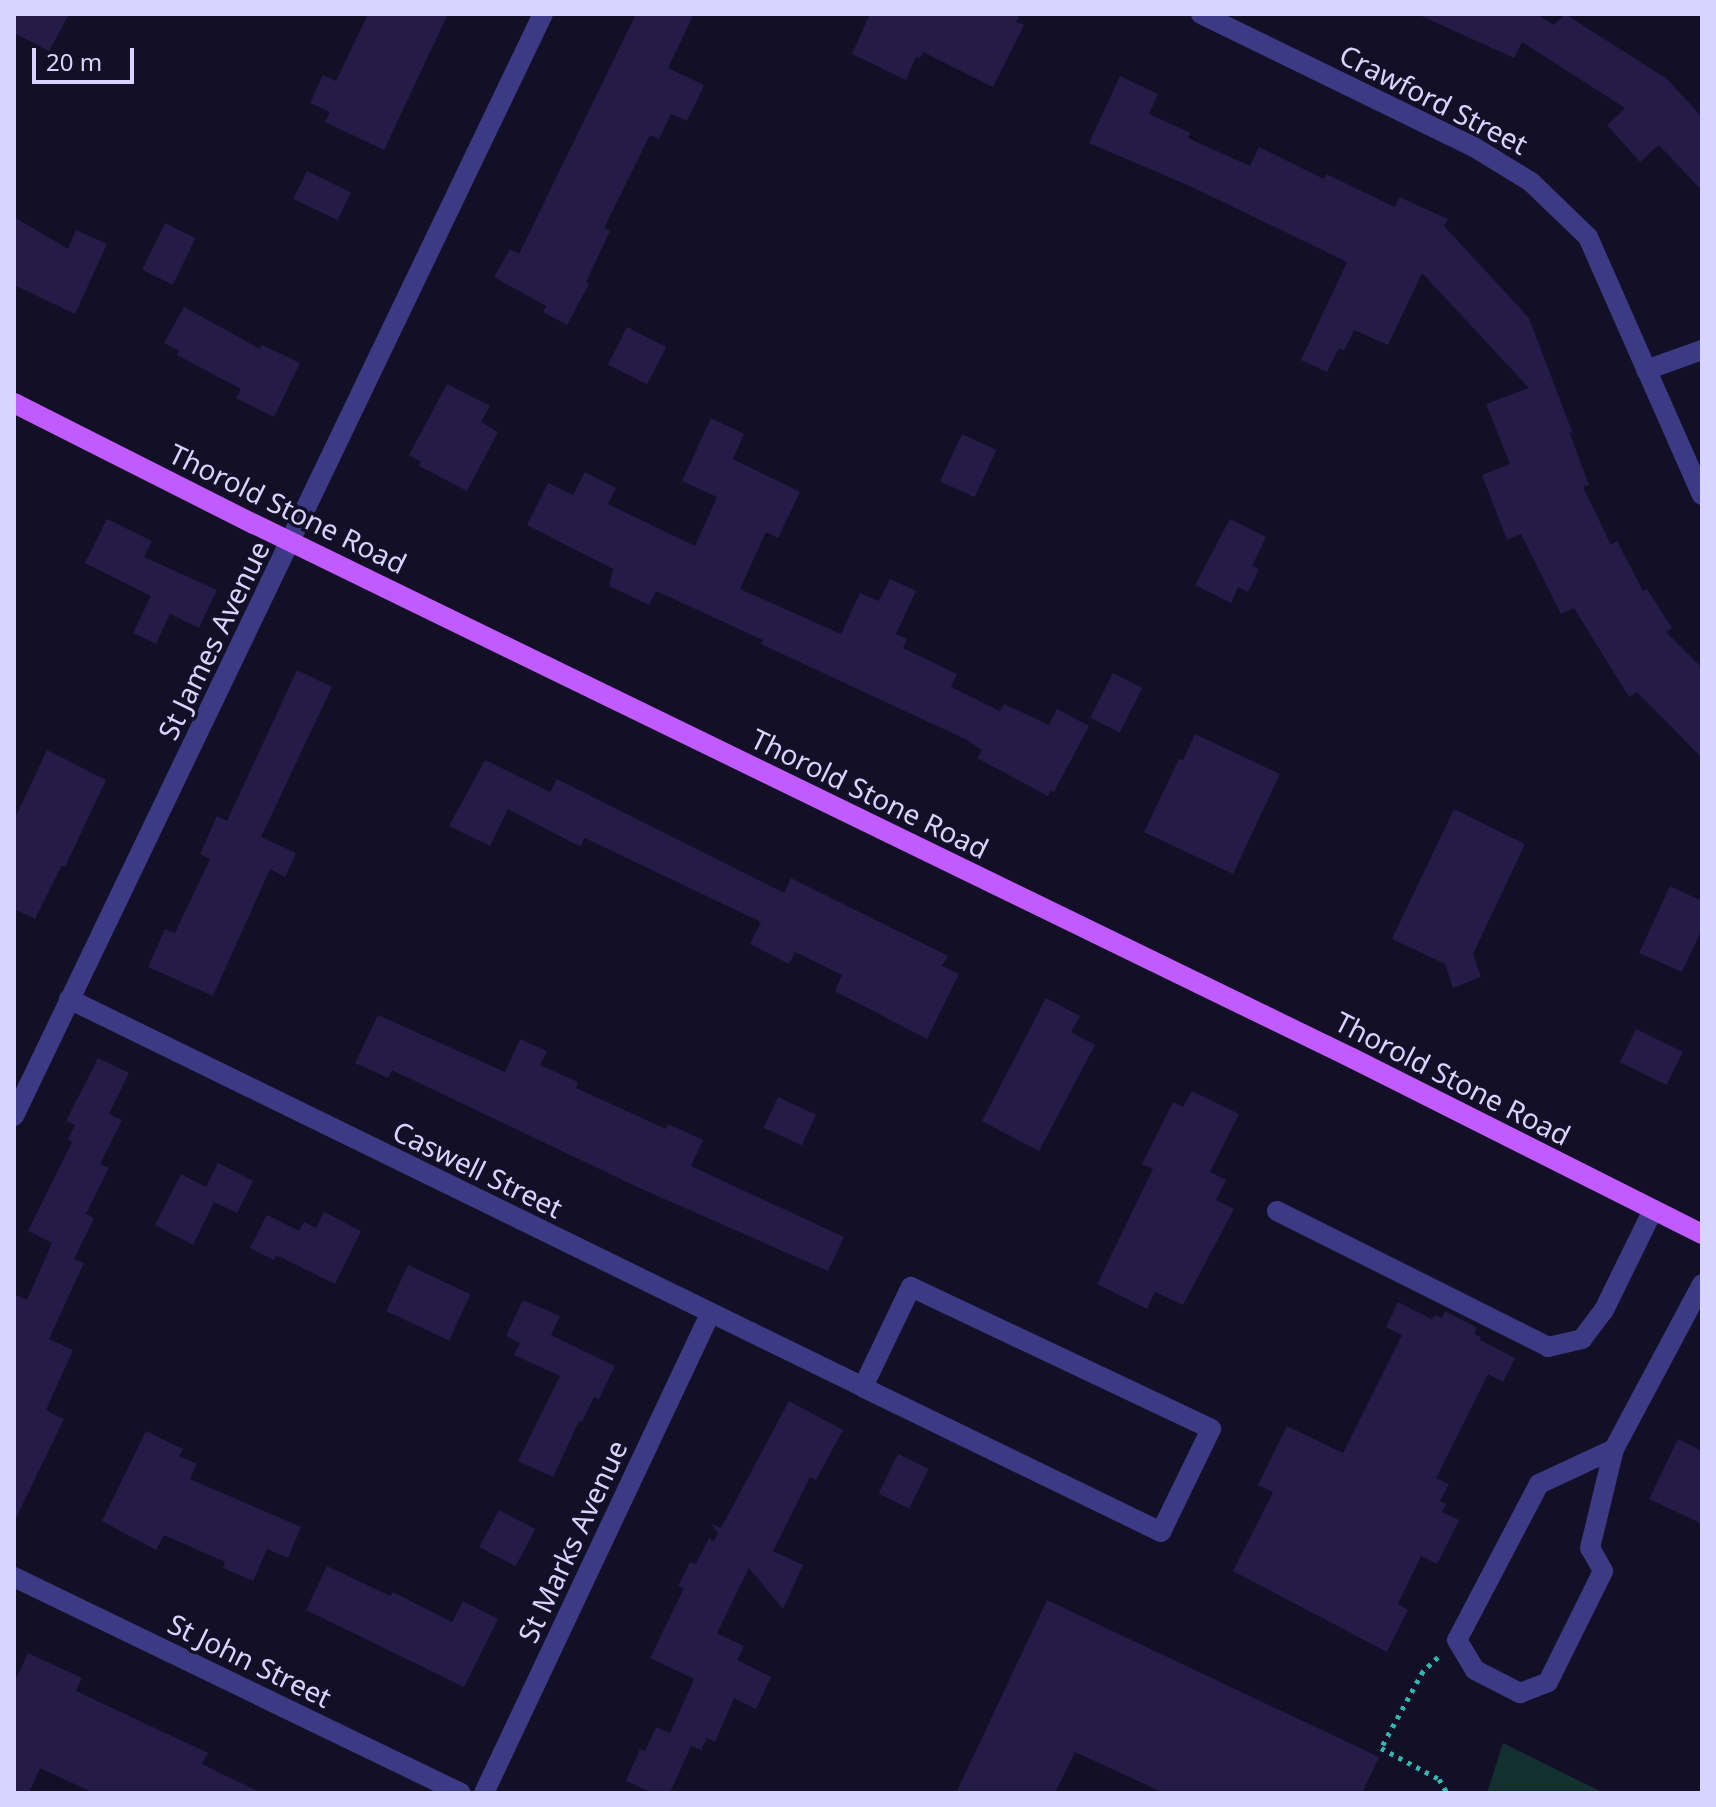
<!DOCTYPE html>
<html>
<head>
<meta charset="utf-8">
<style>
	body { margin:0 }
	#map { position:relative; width:1716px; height:1807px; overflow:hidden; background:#130f26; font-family:"Noto Sans",sans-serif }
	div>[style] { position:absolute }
	.green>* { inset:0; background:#12302f }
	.building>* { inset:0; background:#241b47; transform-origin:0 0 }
	.path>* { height:5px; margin-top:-2.5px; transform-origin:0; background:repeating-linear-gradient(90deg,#2fb8b0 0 4px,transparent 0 10px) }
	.minor>* { height:20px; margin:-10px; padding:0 10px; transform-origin:10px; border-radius:10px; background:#3d3a85 }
	.major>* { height:20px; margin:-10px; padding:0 10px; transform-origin:10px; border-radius:10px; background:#c25bff }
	span { translate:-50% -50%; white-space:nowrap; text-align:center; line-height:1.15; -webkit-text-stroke:7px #130f26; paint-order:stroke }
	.street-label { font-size:28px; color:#d9d4ff }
	.frame { position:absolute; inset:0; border:16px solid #d9d4ff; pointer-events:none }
	.scale { position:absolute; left:32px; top:48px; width:102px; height:36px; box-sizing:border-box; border:4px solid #d9d4ff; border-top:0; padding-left:10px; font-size:24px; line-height:28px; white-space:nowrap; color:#d9d4ff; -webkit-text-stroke:6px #130f26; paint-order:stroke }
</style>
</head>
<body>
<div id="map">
	<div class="green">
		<i style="clip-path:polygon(1503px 1743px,1604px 1793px,1487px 1793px)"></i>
	</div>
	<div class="building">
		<i style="clip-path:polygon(14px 14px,69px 14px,49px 51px,14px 33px)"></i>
		<i style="clip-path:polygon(368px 14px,448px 14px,384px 150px,325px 122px,330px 112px,310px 103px,323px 75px,336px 81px)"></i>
		<i style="clip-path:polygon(636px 14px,694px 14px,668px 68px,704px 85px,687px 121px,671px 114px,659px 139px,650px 135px,604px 228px,610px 231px,586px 282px,589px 284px,567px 325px,543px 312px,546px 306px,494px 277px,510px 249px,519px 254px)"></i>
		<i style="clip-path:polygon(870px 14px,1020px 14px,1016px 22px,1024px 25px,993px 87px,923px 52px,920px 58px,916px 57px,906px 80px,852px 54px)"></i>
		<i style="clip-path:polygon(1417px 14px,1537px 14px,1554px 25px,1565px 14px,1667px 79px,1702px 117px,1702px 191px,1659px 145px,1640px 162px,1607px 125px,1625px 108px,1522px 42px,1514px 58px)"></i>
		<i style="clip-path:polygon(1120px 76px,1158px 94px,1149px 114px,1191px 133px,1188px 138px,1250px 166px,1259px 147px,1324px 179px,1326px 174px,1395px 207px,1399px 197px,1448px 219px,1444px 226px,1529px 318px,1573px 434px,1569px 431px,1589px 485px,1583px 487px,1611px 545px,1617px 541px,1643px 591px,1647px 589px,1672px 628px,1666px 632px,1702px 668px,1702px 758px,1637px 692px,1629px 697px,1574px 608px,1561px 614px,1521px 534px,1507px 540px,1482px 475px,1510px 464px,1486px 404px,1529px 388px,1422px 273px,1388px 345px,1354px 330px,1344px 351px,1339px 348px,1327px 372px,1301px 360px,1347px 262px,1192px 187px,1089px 143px)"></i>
		<i style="left:307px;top:171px;width:49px;height:31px;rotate:26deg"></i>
		<i style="clip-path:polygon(14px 217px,68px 249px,76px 230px,107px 244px,75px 314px,14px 285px)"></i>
		<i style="left:165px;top:223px;width:34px;height:52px;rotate:26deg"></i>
		<i style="clip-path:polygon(184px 307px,260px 349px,262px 345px,300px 363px,274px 417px,236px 398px,241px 389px,177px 355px,179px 351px,164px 343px)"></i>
		<i style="left:627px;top:327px;width:44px;height:42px;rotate:27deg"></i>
		<i style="clip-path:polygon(447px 384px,490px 406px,481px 422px,498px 432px,467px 491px,419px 466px,421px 462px,409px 455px)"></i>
		<i style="clip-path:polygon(711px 418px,744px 434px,733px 459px,800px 492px,778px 538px,766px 532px,740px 589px,841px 634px,860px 593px,879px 601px,890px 579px,916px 591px,896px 634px,907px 639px,903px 648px,957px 674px,951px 687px,1000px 711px,1004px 704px,1049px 725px,1057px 709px,1089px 726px,1054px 792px,1051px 790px,1048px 796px,977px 758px,982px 750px,967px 740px,761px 644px,763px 640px,656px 591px,649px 605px,609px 586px,613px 569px,527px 525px,548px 483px,573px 495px,585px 472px,616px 488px,608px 504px,695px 546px,717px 497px,682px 481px)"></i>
		<i style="left:962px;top:434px;width:38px;height:52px;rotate:25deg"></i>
		<i style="clip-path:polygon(107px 519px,152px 541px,144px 557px,217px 590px,199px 628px,170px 614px,156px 644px,133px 633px,151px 596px,85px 563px)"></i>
		<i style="clip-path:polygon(1230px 519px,1266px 537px,1252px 566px,1259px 569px,1248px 592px,1238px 587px,1231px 603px,1195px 585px)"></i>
		<i style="clip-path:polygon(297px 670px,332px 687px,261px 837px,296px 853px,285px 877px,270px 869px,213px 996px,148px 967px,165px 929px,175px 933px,210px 859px,200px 854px,217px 816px,227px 821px)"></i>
		<i style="left:1113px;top:673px;width:33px;height:50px;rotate:27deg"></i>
		<i style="clip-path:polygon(1195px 734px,1280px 774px,1233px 874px,1144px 832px,1179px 759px,1183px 760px)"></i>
		<i style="clip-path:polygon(47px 750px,106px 780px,65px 867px,62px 865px,35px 919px,14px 909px,14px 820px)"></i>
		<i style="clip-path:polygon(485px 760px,550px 792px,557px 779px,784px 893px,791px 878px,948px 956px,942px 966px,959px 974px,927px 1039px,835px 991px,842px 975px,795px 952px,789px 964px,750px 944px,761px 922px,589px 840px,584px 838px,581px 846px,575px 844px,508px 809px,490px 846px,449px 826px)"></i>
		<i style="clip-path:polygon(1454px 809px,1525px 844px,1473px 954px,1481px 977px,1453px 988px,1445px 964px,1392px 939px)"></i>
		<i style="clip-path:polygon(1670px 886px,1702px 901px,1702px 929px,1682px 972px,1639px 953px)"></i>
		<i style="clip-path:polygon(1046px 998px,1080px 1016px,1071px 1032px,1095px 1045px,1039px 1151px,982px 1121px)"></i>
		<i style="clip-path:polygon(378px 1015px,505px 1072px,520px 1039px,547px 1051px,540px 1065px,578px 1082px,576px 1088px,666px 1129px,668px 1124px,703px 1140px,691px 1166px,844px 1237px,828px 1271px,635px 1186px,392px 1070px,388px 1078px,355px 1063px)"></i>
		<i style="left:1636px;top:1029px;width:52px;height:37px;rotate:26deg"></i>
		<i style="clip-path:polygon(98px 1058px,129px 1073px,109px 1114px,122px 1120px,100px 1164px,109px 1168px,86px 1214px,94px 1218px,74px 1259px,84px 1263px,49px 1339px,73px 1350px,46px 1410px,64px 1419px,14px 1522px,14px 1294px,27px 1300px,52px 1243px,28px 1231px,72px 1142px,68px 1139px,75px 1125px,66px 1121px)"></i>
		<i style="clip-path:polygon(1192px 1091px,1239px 1114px,1210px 1172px,1226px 1180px,1216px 1200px,1234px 1209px,1183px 1305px,1155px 1292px,1147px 1309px,1097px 1284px,1153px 1169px,1142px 1164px,1173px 1102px,1183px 1107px)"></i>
		<i style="left:778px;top:1097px;width:42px;height:34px;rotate:25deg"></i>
		<i style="clip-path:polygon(218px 1163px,253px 1181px,237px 1213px,214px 1202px,193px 1245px,155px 1225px,181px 1174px,206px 1187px)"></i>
		<i style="clip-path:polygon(324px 1212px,361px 1231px,335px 1284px,276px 1255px,274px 1260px,250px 1248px,267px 1215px,299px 1231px,304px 1222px,316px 1228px)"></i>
		<i style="left:408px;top:1265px;width:69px;height:51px;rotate:25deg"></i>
		<i style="clip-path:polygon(523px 1300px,560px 1316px,551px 1335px,615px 1366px,599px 1399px,594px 1397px,582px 1422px,579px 1421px,553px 1477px,518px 1461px,560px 1376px,514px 1355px,520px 1343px,506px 1336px)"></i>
		<i style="clip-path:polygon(1398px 1302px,1432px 1319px,1435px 1315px,1442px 1318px,1445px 1311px,1477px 1328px,1474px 1334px,1481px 1337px,1480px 1340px,1515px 1358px,1503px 1382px,1488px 1374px,1436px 1478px,1449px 1484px,1440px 1501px,1446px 1504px,1442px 1512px,1459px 1520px,1437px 1564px,1421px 1556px,1398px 1604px,1408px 1610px,1387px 1652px,1233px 1571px,1273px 1492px,1258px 1485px,1287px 1426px,1343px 1453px,1402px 1335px,1386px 1327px)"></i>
		<i style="clip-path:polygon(789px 1401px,843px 1430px,816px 1480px,810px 1477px,773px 1551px,803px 1565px,783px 1609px,749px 1568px,717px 1633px,744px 1646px,737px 1660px,771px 1677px,756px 1709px,734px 1698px,715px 1742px,707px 1738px,701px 1750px,691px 1746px,670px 1793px,653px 1793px,626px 1781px,640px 1749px,645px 1751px,656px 1727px,670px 1733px,694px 1679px,650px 1658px,684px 1588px,678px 1586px,690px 1562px,696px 1564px,709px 1538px,714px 1541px,718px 1533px,711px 1524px,721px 1528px)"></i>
		<i style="clip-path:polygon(146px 1431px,183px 1449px,179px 1456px,197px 1464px,190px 1479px,301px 1527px,288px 1558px,267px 1549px,253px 1581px,223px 1568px,225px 1562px,164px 1535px,156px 1550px,102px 1521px)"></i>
		<i style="clip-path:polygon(1678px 1439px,1702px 1451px,1702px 1524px,1649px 1499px)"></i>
		<i style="left:898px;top:1454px;width:34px;height:44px;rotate:26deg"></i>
		<i style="left:499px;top:1510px;width:41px;height:42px;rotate:28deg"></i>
		<i style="clip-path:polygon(327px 1566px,390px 1596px,393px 1592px,452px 1622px,463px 1601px,498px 1619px,464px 1687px,306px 1610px)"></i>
		<i style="clip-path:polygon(1047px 1600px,1379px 1757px,1362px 1793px,1164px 1793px,1075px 1752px,1055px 1793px,956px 1793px)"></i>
		<i style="clip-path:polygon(28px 1653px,82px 1678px,76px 1691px,208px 1753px,202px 1764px,261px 1793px,94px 1793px,40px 1768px,29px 1793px,14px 1793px,14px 1683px)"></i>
	</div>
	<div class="path">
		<i style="left:1438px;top:1657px;width:21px;rotate:137deg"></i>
		<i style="left:1423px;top:1671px;width:88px;rotate:118.6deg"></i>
		<i style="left:1381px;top:1748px;width:66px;rotate:28.1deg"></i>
		<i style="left:1439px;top:1779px;width:16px;rotate:60deg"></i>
	</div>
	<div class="minor">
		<i style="left:1201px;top:14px;width:304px;rotate:26deg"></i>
		<i style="left:1474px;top:147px;width:67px;rotate:31.6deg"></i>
		<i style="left:1531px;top:182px;width:79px;rotate:44deg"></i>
		<i style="left:1588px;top:237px;width:282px;rotate:66.2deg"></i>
		<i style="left:1646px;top:370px;width:59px;rotate:-19.7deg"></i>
		<i style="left:69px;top:999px;width:884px;rotate:26.04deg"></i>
		<i style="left:14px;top:1116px;width:1222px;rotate:-64.36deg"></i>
		<i style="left:1277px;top:1211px;width:303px;rotate:26.6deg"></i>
		<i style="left:1548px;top:1347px;width:35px;rotate:-13deg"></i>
		<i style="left:1582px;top:1339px;width:36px;rotate:-53deg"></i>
		<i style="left:1604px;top:1310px;width:111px;rotate:-63.9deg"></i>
		<i style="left:911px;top:1287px;width:332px;rotate:25.3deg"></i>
		<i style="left:1211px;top:1429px;width:114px;rotate:115.9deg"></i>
		<i style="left:1161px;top:1532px;width:331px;rotate:-154.1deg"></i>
		<i style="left:863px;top:1387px;width:111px;rotate:-64.4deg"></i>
		<i style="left:1614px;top:1449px;width:83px;rotate:155deg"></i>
		<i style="left:1539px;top:1484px;width:176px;rotate:117.7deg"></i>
		<i style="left:1457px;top:1640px;width:35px;rotate:59deg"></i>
		<i style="left:1475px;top:1670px;width:51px;rotate:27.1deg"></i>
		<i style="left:1520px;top:1693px;width:30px;rotate:-21deg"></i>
		<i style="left:1548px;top:1682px;width:124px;rotate:-63.6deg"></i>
		<i style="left:1603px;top:1571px;width:26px;rotate:-119deg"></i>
		<i style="left:1590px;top:1548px;width:102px;rotate:-76.4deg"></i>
		<i style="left:1614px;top:1449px;width:187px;rotate:-61.9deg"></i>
		<i style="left:14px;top:1577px;width:496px;rotate:25.8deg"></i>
		<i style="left:484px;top:1793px;width:530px;rotate:-64.74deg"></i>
	</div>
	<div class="major">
		<i style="left:14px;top:403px;width:269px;rotate:26.8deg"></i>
		<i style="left:254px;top:524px;width:1221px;rotate:25.94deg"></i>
		<i style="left:1352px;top:1058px;width:392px;rotate:26.7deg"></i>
	</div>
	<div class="street-label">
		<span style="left:1434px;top:99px;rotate:27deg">Crawford Street</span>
		<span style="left:288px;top:508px;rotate:26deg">Thorold Stone Road</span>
		<span style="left:213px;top:640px;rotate:-64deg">St James Avenue</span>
		<span style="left:870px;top:793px;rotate:26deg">Thorold Stone Road</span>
		<span style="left:1453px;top:1078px;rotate:27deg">Thorold Stone Road</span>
		<span style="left:478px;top:1169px;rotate:26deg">Caswell Street</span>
		<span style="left:572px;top:1541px;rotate:-65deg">St Marks Avenue</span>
		<span style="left:250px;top:1660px;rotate:26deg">St John Street</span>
	</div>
	<div class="frame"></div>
	<div class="scale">20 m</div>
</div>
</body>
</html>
